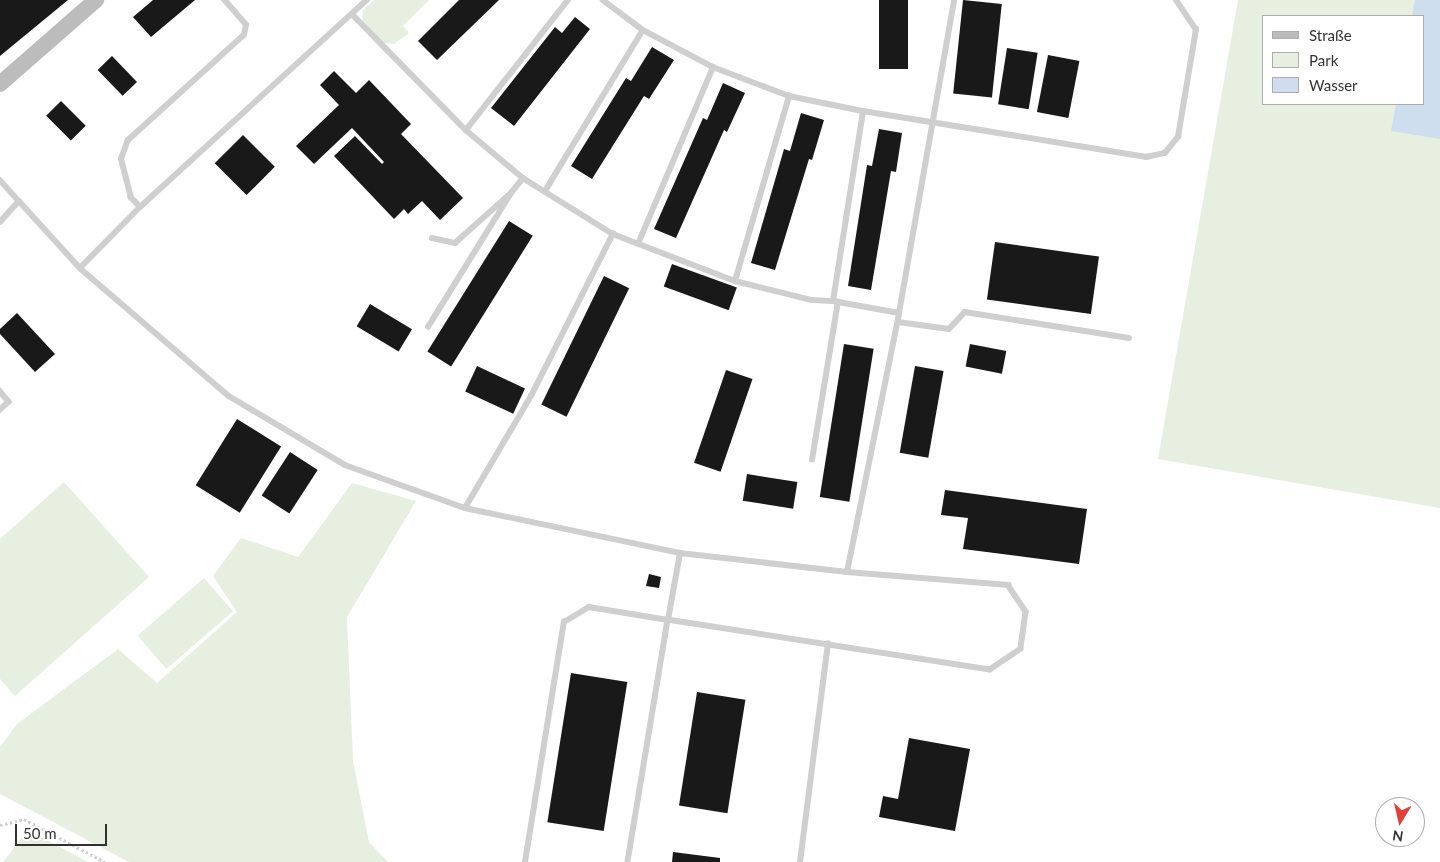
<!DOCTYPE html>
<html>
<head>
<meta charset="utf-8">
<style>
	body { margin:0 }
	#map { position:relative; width:1440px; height:862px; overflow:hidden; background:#fff; font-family:Lato,sans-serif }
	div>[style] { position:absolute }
	.green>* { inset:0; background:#e7efe1; transform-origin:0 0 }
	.water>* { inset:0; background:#cedeee }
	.building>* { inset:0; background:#191919; transform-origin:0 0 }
	.path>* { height:2.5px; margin-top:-1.25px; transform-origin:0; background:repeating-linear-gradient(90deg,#cfcfcf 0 2.5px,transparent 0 5px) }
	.lane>* { height:5.5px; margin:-2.75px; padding:0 2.75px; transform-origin:2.75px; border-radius:2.75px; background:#cfcfcf }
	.secondary>* { height:16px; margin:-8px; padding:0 8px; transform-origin:8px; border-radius:8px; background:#bcbcbc }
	span { translate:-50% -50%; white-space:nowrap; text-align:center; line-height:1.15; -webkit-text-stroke:5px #fff; paint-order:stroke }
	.legend { position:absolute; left:1262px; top:15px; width:162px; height:90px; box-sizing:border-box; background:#fff; border:1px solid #adadad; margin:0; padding:6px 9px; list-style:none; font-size:15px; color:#323232 }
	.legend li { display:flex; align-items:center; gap:10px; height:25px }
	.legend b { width:25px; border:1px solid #adadad }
	.north { position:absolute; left:1375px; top:797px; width:50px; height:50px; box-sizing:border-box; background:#fff; border:1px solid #adadad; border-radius:50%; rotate:189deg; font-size:14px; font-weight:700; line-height:20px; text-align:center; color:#323232 }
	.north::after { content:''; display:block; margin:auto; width:18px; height:22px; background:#e73d37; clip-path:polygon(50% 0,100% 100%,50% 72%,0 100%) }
	.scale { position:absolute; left:15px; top:824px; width:92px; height:22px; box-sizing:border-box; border:2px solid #323232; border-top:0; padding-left:6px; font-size:15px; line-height:18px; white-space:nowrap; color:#323232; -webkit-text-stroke:4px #fff; paint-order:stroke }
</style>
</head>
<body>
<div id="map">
	<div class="green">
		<i style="clip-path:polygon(374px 0,429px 0,403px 26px,409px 33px,394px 44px,383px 43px,362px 20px,363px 10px)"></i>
		<i style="clip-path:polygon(evenodd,1238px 0,1440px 0,1440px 508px,1158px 459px,1238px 0,1264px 16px,1424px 16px,1424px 104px,1264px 104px,1264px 16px)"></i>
		<i style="clip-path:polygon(64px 482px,149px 577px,15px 696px,0 679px,0 539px)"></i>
		<i style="clip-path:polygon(352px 483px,416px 501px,347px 617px,353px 761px,369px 842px,388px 862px,129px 862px,0 794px,0 747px,17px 724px,118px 649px,157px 683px,237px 612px,213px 576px,241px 538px,298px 557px)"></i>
		<i style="left:204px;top:578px;width:44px;height:88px;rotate:49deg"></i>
		<i style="clip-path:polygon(28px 830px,88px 862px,3px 862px)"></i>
	</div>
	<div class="water">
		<i style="clip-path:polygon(1415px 0,1440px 0,1440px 139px,1391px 131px,1396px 104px,1424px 104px,1424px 16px,1412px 16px)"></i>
	</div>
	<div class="building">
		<i style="clip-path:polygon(0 0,68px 0,0 56px)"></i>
		<i style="clip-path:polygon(153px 0,195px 0,151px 37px,133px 17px)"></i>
		<i style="clip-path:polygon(459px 0,499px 0,437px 60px,418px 41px)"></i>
		<i style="left:879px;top:0;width:29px;height:69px"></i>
		<i style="left:963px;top:0;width:39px;height:94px;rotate:6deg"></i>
		<i style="clip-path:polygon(575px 17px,590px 29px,514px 126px,491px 108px,555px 27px,562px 33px)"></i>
		<i style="clip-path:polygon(652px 47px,674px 60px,649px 99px,644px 96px,592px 179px,571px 166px,626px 78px,631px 81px)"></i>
		<i style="left:1007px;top:48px;width:31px;height:57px;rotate:9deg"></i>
		<i style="left:1048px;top:55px;width:32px;height:58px;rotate:11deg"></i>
		<i style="left:112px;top:56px;width:36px;height:20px;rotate:46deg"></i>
		<i style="clip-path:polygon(334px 71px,356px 93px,369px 80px,411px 124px,401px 134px,463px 198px,440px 220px,422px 201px,408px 214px,404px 209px,394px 219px,334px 156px,355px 136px,382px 164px,384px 162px,352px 128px,314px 164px,296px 146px,339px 105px,320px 85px)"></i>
		<i style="clip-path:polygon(723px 83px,745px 93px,727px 132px,724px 130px,676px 238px,654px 229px,703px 118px,707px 120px)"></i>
		<i style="left:61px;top:101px;width:35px;height:21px;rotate:45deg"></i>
		<i style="clip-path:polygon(801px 113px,824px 120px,812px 160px,809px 159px,775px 270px,751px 263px,784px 149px,790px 151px)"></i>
		<i style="clip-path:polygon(879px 129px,902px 133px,896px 172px,891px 171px,871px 290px,848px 286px,867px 165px,872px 166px)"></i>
		<i style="left:243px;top:135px;width:45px;height:40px;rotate:45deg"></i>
		<i style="left:509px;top:221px;width:28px;height:154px;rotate:32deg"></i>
		<i style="left:995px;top:242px;width:105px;height:58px;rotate:8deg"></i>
		<i style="left:672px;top:264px;width:69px;height:24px;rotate:20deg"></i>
		<i style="left:604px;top:276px;width:28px;height:143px;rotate:26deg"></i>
		<i style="left:370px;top:304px;width:49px;height:26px;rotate:31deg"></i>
		<i style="clip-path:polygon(17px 313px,55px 354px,35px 372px,0 334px,0 329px)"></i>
		<i style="left:844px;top:344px;width:30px;height:155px;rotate:9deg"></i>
		<i style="left:970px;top:344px;width:37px;height:23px;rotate:11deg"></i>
		<i style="left:477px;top:366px;width:53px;height:28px;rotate:25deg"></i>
		<i style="left:915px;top:366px;width:29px;height:88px;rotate:10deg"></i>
		<i style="left:726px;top:370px;width:28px;height:98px;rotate:19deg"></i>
		<i style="left:237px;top:419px;width:52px;height:78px;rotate:32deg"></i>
		<i style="left:290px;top:452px;width:33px;height:52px;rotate:33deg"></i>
		<i style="left:747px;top:474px;width:51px;height:27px;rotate:9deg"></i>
		<i style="clip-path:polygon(945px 490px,1087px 509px,1079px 564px,963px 549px,968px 518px,941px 515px)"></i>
		<i style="clip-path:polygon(649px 574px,661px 577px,659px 588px,646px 586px)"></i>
		<i style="left:571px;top:673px;width:57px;height:151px;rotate:9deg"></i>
		<i style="left:697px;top:692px;width:49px;height:115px;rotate:9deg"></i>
		<i style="clip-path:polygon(909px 738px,970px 749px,955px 831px,879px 817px,883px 796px,898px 799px)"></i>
		<i style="clip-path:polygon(673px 852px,720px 858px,720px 862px,672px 862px)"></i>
	</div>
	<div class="path">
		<i style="left:0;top:825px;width:25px;rotate:-14deg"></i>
		<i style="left:24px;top:819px;width:92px;rotate:28deg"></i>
	</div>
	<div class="lane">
		<i style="left:603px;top:0;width:50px;rotate:36.9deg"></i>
		<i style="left:643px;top:30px;width:79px;rotate:27.9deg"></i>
		<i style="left:713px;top:67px;width:81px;rotate:20.9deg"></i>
		<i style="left:789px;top:96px;width:76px;rotate:11.5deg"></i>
		<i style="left:863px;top:111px;width:287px;rotate:9.2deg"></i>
		<i style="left:1146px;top:157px;width:19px;rotate:-12deg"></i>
		<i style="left:1165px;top:153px;width:21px;rotate:-51deg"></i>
		<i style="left:1178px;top:137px;width:109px;rotate:-80.5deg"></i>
		<i style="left:1196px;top:30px;width:36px;rotate:-124deg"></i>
		<i style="left:352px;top:14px;width:163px;rotate:45.5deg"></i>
		<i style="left:466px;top:130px;width:75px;rotate:40.1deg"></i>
		<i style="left:523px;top:178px;width:106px;rotate:31.9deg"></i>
		<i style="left:613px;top:234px;width:131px;rotate:21.1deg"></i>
		<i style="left:735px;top:281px;width:79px;rotate:13.9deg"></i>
		<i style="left:812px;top:300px;width:21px;rotate:3deg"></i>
		<i style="left:833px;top:301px;width:67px;rotate:10.3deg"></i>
		<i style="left:466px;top:130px;width:165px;rotate:-51.9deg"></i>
		<i style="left:0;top:180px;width:119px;rotate:47.7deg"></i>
		<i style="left:80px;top:268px;width:196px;rotate:40.7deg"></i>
		<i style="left:229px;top:396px;width:135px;rotate:30.7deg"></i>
		<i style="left:345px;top:465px;width:127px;rotate:19.7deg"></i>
		<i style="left:465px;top:508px;width:220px;rotate:11.8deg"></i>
		<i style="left:680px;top:553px;width:168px;rotate:6.5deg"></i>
		<i style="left:847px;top:572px;width:162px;rotate:4.6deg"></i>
		<i style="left:1008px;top:585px;width:32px;rotate:56deg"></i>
		<i style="left:1026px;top:612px;width:37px;rotate:98deg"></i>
		<i style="left:1021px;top:649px;width:37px;rotate:146deg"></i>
		<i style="left:990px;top:670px;width:326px;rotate:-171.2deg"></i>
		<i style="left:668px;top:620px;width:68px;rotate:-79.8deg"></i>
		<i style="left:545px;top:191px;width:188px;rotate:-58.7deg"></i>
		<i style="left:140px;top:207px;width:13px;rotate:-135deg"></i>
		<i style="left:131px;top:198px;width:40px;rotate:-104.4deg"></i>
		<i style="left:121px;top:159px;width:20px;rotate:-70deg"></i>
		<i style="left:128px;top:140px;width:156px;rotate:-42.2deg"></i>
		<i style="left:244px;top:35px;width:10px;rotate:-79deg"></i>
		<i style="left:246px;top:25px;width:33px;rotate:-131deg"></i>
		<i style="left:0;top:222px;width:28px;rotate:-48deg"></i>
		<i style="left:432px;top:238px;width:24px;rotate:12deg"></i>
		<i style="left:455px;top:243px;width:75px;rotate:-41.8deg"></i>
		<i style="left:511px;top:193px;width:19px;rotate:-51deg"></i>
		<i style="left:638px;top:244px;width:192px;rotate:-67deg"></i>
		<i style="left:80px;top:268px;width:86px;rotate:-45.5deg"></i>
		<i style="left:140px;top:207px;width:307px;rotate:-42.4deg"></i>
		<i style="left:735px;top:281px;width:193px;rotate:-73.7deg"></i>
		<i style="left:833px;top:301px;width:192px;rotate:-81deg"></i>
		<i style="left:898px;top:322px;width:51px;rotate:7.8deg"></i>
		<i style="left:949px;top:329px;width:23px;rotate:-47deg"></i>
		<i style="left:965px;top:312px;width:166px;rotate:9deg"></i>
		<i style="left:428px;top:327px;width:158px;rotate:-58.2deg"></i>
		<i style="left:0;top:391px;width:14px;rotate:51deg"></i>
		<i style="left:9px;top:402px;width:12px;rotate:138deg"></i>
		<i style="left:812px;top:460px;width:160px;rotate:-80.7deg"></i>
		<i style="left:465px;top:508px;width:130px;rotate:-59.5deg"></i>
		<i style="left:531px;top:396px;width:182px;rotate:-63.2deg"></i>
		<i style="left:847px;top:572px;width:264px;rotate:-78.6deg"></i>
		<i style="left:899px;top:313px;width:318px;rotate:-80deg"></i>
		<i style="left:525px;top:862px;width:243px;rotate:-80.8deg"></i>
		<i style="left:564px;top:622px;width:29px;rotate:-31deg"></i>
		<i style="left:589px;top:607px;width:80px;rotate:9.3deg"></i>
		<i style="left:668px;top:620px;width:245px;rotate:99.4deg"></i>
		<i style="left:800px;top:862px;width:220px;rotate:-82.7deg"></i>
	</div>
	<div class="secondary">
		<i style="left:0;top:84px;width:128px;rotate:-41.2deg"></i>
	</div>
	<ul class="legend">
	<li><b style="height:6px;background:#bcbcbc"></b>Straße</li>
	<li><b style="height:14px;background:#e7efe1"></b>Park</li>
	<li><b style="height:14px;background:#cedeee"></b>Wasser</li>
	</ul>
	<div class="north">N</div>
	<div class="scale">50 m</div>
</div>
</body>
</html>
